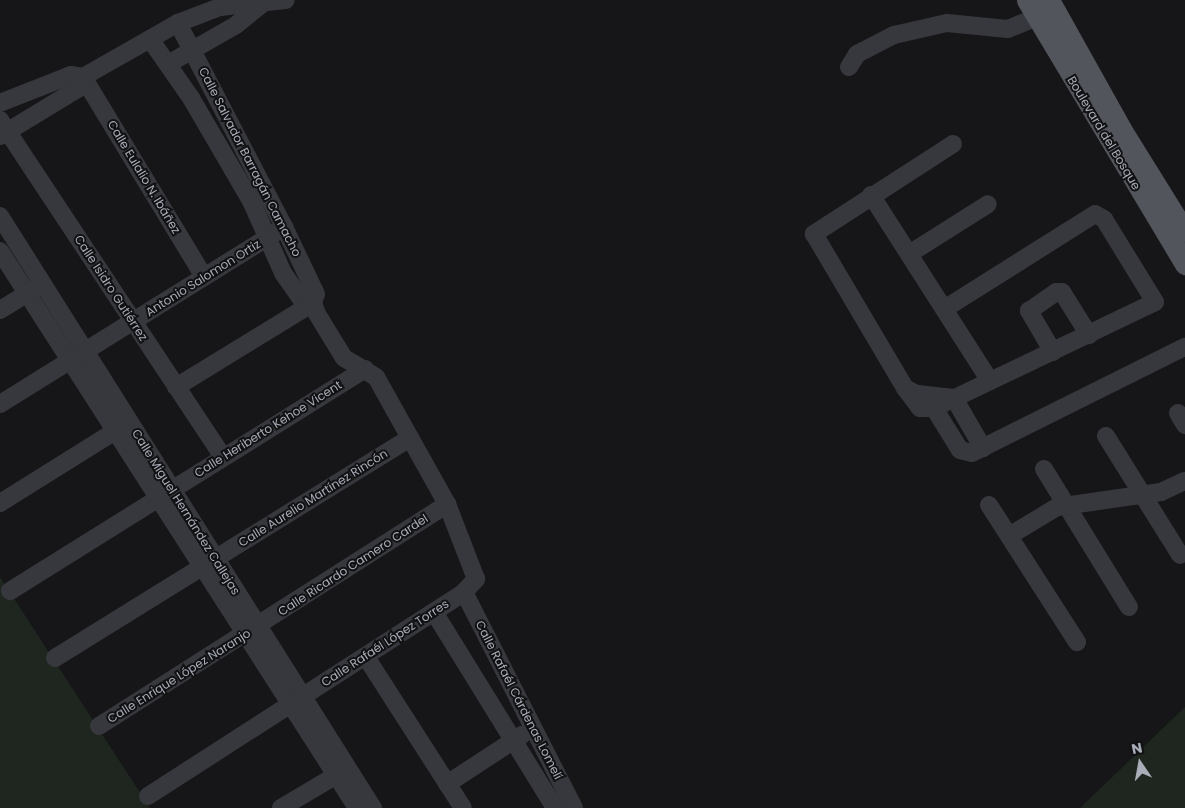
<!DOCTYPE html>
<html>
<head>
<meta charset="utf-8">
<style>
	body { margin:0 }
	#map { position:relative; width:1185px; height:808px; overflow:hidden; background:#161618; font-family:Poppins,sans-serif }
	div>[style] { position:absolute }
	.green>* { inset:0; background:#1e261f }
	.minor>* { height:18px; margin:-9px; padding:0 9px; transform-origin:9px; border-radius:9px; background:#37383d }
	.major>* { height:21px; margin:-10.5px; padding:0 10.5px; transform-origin:10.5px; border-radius:10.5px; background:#53555c }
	span { translate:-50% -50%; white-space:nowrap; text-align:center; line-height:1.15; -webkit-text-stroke:4px #111113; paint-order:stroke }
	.street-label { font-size:12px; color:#a8adb8 }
	.north { position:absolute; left:1115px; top:738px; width:50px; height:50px; -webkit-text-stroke:4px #111113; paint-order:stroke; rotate:348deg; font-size:14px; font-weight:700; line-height:20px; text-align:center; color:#a8adb8 }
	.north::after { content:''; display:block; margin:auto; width:18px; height:22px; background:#a8adb8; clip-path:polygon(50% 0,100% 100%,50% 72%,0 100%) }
</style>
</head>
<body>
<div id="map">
	<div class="green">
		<i style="clip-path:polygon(0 577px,150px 808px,0 808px)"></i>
		<i style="clip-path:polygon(1185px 707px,1185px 808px,1080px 808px)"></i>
	</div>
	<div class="minor">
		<i style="left:150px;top:39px;width:72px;rotate:55.2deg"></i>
		<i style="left:191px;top:98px;width:121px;rotate:59.8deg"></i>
		<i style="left:252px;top:203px;width:77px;rotate:66.1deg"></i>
		<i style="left:283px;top:273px;width:37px;rotate:55deg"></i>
		<i style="left:304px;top:303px;width:9px"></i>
		<i style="left:168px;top:64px;width:78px;rotate:-29.8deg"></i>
		<i style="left:236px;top:25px;width:35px;rotate:-39deg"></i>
		<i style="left:849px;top:67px;width:15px;rotate:-58deg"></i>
		<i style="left:857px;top:54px;width:42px;rotate:-27.2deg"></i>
		<i style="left:894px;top:35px;width:54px;rotate:-12.8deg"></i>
		<i style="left:947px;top:23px;width:61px;rotate:5.6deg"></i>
		<i style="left:1008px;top:29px;width:44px;rotate:-22.5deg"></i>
		<i style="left:83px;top:77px;width:234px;rotate:58.8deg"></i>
		<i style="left:0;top:103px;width:76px;rotate:-21.5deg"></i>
		<i style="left:71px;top:75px;width:12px;rotate:9deg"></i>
		<i style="left:0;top:120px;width:404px;rotate:56.5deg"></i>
		<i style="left:0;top:136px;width:92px;rotate:-31.3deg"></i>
		<i style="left:79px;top:88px;width:12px;rotate:-70deg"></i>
		<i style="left:83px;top:77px;width:109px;rotate:-29.6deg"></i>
		<i style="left:178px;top:23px;width:45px;rotate:-20.9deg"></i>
		<i style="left:220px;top:7px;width:66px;rotate:-6.1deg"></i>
		<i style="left:953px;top:144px;width:166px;rotate:147.1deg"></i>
		<i style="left:814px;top:234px;width:179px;rotate:59.4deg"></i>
		<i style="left:905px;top:388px;width:13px;rotate:27deg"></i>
		<i style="left:917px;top:394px;width:37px;rotate:6deg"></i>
		<i style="left:954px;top:398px;width:58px;rotate:59.9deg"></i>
		<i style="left:871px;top:195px;width:221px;rotate:57.4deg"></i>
		<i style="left:0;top:216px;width:700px;rotate:57.79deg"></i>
		<i style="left:0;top:251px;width:662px;rotate:57.34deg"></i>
		<i style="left:909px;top:254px;width:93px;rotate:-32.3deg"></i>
		<i style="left:0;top:310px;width:42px;rotate:-31.4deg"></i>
		<i style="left:1053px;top:352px;width:48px;rotate:-120.3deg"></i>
		<i style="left:1029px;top:311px;width:33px;rotate:-35deg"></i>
		<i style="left:1056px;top:292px;width:6px"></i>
		<i style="left:1062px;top:292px;width:51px;rotate:57.9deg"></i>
		<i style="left:176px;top:387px;width:161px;rotate:-31.5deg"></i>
		<i style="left:905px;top:388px;width:25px;rotate:53deg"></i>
		<i style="left:920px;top:408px;width:14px"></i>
		<i style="left:934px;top:408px;width:245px;rotate:-25.6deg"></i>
		<i style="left:1155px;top:302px;width:97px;rotate:-121.6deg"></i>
		<i style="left:1104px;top:219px;width:10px;rotate:-151deg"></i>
		<i style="left:1095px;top:214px;width:178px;rotate:147.8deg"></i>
		<i style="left:0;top:404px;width:335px;rotate:-31.9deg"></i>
		<i style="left:934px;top:408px;width:49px;rotate:58.2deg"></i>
		<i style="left:960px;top:450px;width:12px;rotate:14deg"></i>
		<i style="left:972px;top:453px;width:238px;rotate:-26.5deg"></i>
		<i style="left:1178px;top:413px;width:14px;rotate:60deg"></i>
		<i style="left:1106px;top:436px;width:140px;rotate:58.1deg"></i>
		<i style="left:1044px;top:469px;width:162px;rotate:58.4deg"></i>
		<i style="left:0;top:503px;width:147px;rotate:-32deg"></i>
		<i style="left:989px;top:505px;width:163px;rotate:57.3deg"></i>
		<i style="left:1009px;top:536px;width:56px;rotate:-31.1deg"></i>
		<i style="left:1057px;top:507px;width:105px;rotate:-8.2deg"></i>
		<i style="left:1161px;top:492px;width:26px;rotate:-25deg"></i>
		<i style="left:10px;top:591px;width:419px;rotate:-32deg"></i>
		<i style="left:464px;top:592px;width:242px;rotate:63deg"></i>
		<i style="left:434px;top:612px;width:230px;rotate:58.3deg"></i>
		<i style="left:366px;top:657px;width:179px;rotate:57.3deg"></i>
		<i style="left:55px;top:658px;width:418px;rotate:-31.8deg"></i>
		<i style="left:99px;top:726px;width:413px;rotate:-32.5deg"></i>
		<i style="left:447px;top:784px;width:90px;rotate:-33.2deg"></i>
		<i style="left:148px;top:796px;width:376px;rotate:-32.8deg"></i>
		<i style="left:464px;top:592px;width:18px;rotate:-47deg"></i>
		<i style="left:476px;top:579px;width:80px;rotate:-111.1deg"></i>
		<i style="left:447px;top:504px;width:145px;rotate:-119.2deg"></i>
		<i style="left:376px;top:377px;width:37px;rotate:-149deg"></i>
		<i style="left:344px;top:358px;width:52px;rotate:-121.5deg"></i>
		<i style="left:317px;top:314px;width:12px;rotate:-110deg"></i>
		<i style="left:313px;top:303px;width:9px;rotate:-72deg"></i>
		<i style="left:316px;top:294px;width:74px;rotate:-115.5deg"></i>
		<i style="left:284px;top:227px;width:230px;rotate:-117.5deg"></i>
		<i style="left:281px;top:808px;width:74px;rotate:-30.7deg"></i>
	</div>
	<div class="major">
		<i style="left:1027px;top:0;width:308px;rotate:59.1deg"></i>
		<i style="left:1049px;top:0;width:148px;rotate:60.8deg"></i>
		<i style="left:1121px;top:129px;width:121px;rotate:58.1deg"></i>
	</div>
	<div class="street-label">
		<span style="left:1104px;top:133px;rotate:59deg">Boulevard del Bosque</span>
		<span style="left:250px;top:162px;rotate:63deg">Calle Salvador Barragán Camacho</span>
		<span style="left:144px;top:177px;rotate:59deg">Calle Eulalio N. Ibáñez</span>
		<span style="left:203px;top:278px;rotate:-32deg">Antonio Salomon Ortiz</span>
		<span style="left:111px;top:288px;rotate:57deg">Calle Isidro Gutiérrez</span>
		<span style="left:268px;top:429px;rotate:-32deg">Calle Heriberto Kehoe Vicent</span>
		<span style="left:313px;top:498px;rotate:-32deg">Calle Aurelio Martínez Rincón</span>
		<span style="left:186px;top:512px;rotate:58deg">Calle Miguel Hernández Callejas</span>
		<span style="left:353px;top:565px;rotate:-33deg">Calle Ricardo Camero Cardel</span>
		<span style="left:385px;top:643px;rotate:-33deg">Calle Rafaél López Torres</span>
		<span style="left:179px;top:676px;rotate:-32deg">Calle Enrique López Naranjo</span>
		<span style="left:519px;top:700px;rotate:63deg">Calle Rafaél Cárdenas Lomelí</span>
	</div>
	<div class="north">N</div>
</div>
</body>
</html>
